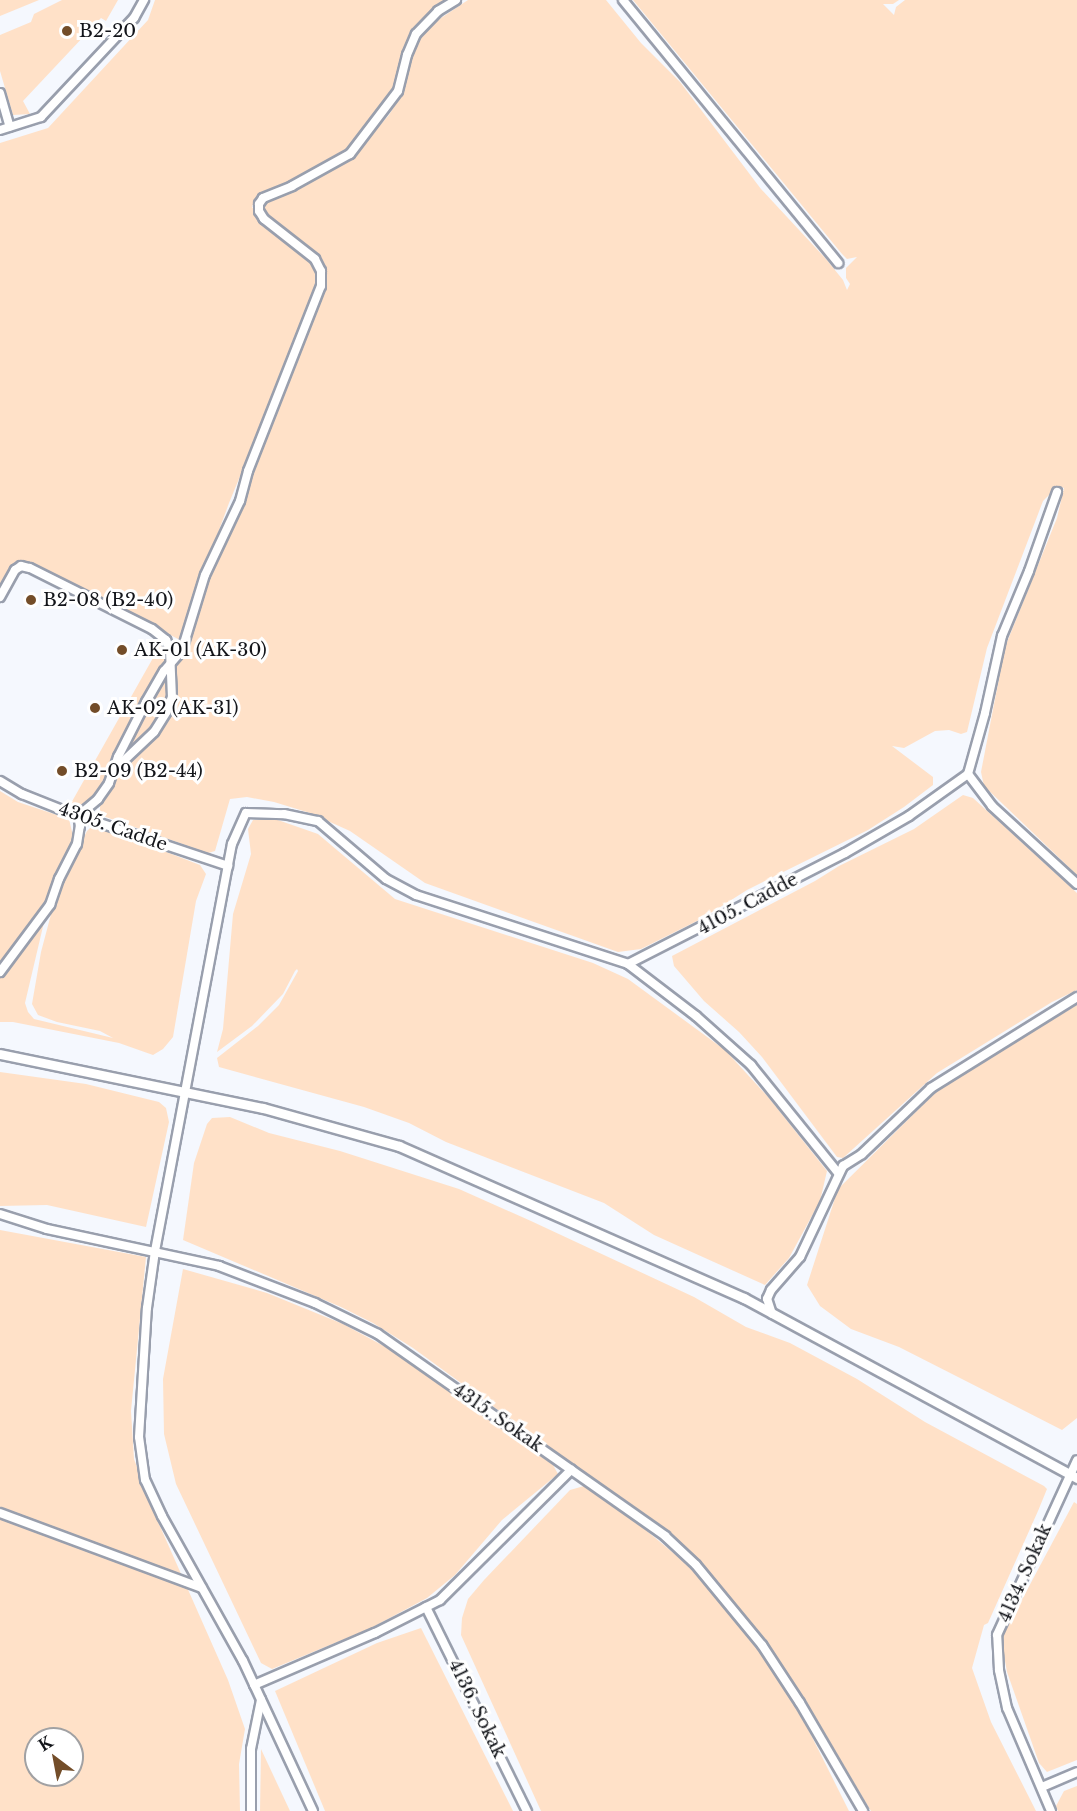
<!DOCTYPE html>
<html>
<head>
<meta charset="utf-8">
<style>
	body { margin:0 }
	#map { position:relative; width:1077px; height:1811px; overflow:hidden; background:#f5f8fe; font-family:"Libre Baskerville",serif }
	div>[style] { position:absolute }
	.green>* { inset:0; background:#ffe1c8 }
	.roads { filter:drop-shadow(2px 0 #999fad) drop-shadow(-2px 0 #999fad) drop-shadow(0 2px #999fad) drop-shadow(0 -2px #999fad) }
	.minor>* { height:8px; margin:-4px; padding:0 4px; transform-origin:4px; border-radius:4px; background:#fff }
	.tertiary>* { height:9px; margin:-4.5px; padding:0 4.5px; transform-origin:4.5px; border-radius:4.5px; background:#fff }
	.dots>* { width:16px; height:16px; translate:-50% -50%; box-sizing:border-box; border:3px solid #fff; border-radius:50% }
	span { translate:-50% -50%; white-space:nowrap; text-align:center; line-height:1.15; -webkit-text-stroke:6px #fff; paint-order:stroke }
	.poi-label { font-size:18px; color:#13151a }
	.left { translate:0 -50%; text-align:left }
	.street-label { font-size:18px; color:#13151a }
	.north { position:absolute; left:24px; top:1727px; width:60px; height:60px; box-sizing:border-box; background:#fff; border:2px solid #a1a1a3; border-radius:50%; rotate:328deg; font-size:16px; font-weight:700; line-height:24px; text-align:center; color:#13151a }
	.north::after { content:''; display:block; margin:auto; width:21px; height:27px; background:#734d29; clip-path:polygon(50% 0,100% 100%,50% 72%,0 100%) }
</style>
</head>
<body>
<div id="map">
	<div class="green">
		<i style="clip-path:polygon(0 0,39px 0,0 16px)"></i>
		<i style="clip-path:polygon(62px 0,118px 0,106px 21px,101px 18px,23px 101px,30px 114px,13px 115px,0 71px,0 35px,31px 22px,34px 14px)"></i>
		<i style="clip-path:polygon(155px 0,449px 0,423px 19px,408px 41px,396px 90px,352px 148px,254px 201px,252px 207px,257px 214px,310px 259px,317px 268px,320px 282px,229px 503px,198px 587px,185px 635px,178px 639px,97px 596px,26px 563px,16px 563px,10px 568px,0 585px,0 143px,48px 128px,148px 20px)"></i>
		<i style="clip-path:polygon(468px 0,606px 0,641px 43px,680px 82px,761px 189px,826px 259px,843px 280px,847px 290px,850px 284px,846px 278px,846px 268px,857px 257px,847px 259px,842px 254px,633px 0,899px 0,893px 4px,883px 4px,894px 15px,896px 7px,905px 0,1077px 0,1077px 875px,984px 786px,981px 772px,1005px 647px,1057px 518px,1064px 488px,1058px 486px,1043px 501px,987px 648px,967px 732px,961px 734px,949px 730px,935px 731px,904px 748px,892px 746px,933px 777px,933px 785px,904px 807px,868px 830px,747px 890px,703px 918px,641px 949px,618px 952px,425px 883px,350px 831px,310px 813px,274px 802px,247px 797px,230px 799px,215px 851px,208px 853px,100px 815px,100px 801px,123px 765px,143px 749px,165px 722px,177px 663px,186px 648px,202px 591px,260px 440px,312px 316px,323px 269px,267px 218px,261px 211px,263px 203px,350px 159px,389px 115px,401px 95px,408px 63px,419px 37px,426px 28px)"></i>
		<i style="clip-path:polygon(162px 642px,167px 655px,166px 661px,115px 757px,109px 776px,94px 799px,84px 806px,70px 805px)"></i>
		<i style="clip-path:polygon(164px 679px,169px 688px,168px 703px,157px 725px,138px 745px,121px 758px)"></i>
		<i style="clip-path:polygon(0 791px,18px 802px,69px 819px,74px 840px,45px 908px,0 966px)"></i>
		<i style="clip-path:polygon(963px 795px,973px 798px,1077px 893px,1077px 990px,1052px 1002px,937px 1073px,843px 1158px,837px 1157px,762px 1057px,739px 1032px,704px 1001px,674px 966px,672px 956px,815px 881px,839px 866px,914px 829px)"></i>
		<i style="clip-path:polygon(275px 819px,318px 834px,395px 899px,593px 963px,628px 979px,725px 1050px,769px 1098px,827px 1171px,820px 1201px,789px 1258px,765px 1285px,654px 1235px,604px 1203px,446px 1142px,409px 1123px,364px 1107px,219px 1067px,217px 1058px,258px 1026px,279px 1005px,298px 971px,297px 969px,295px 971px,283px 994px,252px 1026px,217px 1052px,223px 1029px,233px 914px,251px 854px,248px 829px,253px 820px)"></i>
		<i style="clip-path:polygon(94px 824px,200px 865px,206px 874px,196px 901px,173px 1037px,163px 1049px,153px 1055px,119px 1043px,13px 1022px,0 1022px,0 976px,45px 918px,25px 1003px,28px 1012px,34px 1019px,113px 1038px,100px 1031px,57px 1022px,38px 1015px,32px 1004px,41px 952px,58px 888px,87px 831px)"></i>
		<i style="clip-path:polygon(1077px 1005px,1077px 1418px,1062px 1430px,899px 1347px,851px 1329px,820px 1306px,807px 1285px,838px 1189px,943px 1085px)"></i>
		<i style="clip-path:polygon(0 1072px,86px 1084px,159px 1102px,166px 1108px,169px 1122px,146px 1227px,47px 1205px,0 1206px)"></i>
		<i style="clip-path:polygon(230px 1117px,269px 1133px,340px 1151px,459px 1189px,531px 1221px,694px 1297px,746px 1327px,790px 1343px,857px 1379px,925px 1422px,1044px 1486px,1047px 1489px,1038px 1511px,988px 1623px,984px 1625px,972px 1668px,991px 1722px,1036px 1811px,871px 1811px,796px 1687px,769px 1649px,683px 1545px,656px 1522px,623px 1501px,413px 1348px,373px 1323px,341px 1307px,183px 1240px,194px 1163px,207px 1124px,212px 1118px)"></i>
		<i style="clip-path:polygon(evenodd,0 1230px,146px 1257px,131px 1411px,134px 1459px,155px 1515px,228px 1680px,245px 1729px,239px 1764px,240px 1811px,0 1811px,0 1230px,36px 1739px,72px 1739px,72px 1775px,36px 1775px,36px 1739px)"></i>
		<i style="clip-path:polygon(183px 1269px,267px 1293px,343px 1324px,393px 1351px,553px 1465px,558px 1474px,502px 1520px,455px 1575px,427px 1598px,371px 1628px,272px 1669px,261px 1663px,176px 1484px,164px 1434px,163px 1379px)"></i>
		<i style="clip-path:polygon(584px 1486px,630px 1517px,677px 1556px,711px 1588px,759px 1646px,794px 1701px,849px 1811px,541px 1811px,461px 1635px,462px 1618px,468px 1599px,484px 1580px,570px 1490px)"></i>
		<i style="clip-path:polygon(1074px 1502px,1077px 1504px,1077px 1760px,1047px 1772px,1039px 1763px,1007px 1672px,1001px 1639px)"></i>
		<i style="clip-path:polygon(421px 1628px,513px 1811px,325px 1811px,275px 1691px,377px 1643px)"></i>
		<i style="clip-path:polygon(261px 1749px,290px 1811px,260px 1811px)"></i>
		<i style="clip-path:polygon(1077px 1786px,1077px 1811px,1058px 1811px,1056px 1806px,1064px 1791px)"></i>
	</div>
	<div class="roads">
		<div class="minor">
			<i style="left:623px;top:0;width:340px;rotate:50.7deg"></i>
			<i style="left:0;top:93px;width:35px;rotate:74deg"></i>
			<i style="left:0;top:130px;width:43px;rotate:-17.6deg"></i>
			<i style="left:41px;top:117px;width:136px;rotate:-46.8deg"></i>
			<i style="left:134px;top:18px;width:21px;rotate:-61deg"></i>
			<i style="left:0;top:597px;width:31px;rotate:-61deg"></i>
			<i style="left:15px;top:570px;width:7px;rotate:-34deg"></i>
			<i style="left:21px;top:566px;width:9px;rotate:13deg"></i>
			<i style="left:30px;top:568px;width:136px;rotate:26.6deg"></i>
			<i style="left:152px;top:629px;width:18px;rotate:38deg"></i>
			<i style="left:166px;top:640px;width:11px;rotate:68deg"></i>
			<i style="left:170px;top:650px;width:47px;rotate:87.6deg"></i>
			<i style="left:172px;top:697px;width:17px;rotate:111deg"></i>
			<i style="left:166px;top:713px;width:22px;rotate:122deg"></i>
			<i style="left:154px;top:732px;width:54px;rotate:136.5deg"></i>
			<i style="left:968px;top:774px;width:40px;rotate:53deg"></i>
			<i style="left:992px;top:806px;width:115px;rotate:42.5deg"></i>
			<i style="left:0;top:781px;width:26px;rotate:31deg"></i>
			<i style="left:22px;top:794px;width:48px;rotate:21.8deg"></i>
			<i style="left:67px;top:812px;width:170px;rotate:18.5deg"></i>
			<i style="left:628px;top:964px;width:86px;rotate:37.4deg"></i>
			<i style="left:696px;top:1016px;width:74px;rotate:41.7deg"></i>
			<i style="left:751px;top:1065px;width:139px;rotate:51.1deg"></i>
			<i style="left:0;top:972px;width:84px;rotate:-53.3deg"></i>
			<i style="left:50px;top:905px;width:28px;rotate:-71deg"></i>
			<i style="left:59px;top:879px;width:39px;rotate:-63deg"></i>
			<i style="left:77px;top:844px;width:18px;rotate:-81deg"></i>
			<i style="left:80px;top:826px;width:10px;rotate:-101deg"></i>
			<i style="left:78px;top:816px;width:26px;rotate:-40deg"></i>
			<i style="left:98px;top:799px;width:19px;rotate:-55deg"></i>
			<i style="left:109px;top:783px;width:28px;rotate:-71deg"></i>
			<i style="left:118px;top:757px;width:62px;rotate:-63deg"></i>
			<i style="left:146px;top:702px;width:36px;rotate:-60deg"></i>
			<i style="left:164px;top:671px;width:28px;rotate:-49deg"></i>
			<i style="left:182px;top:650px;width:78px;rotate:-73deg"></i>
			<i style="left:205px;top:575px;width:82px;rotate:-64.7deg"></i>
			<i style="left:240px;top:501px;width:31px;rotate:-75deg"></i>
			<i style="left:248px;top:471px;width:199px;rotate:-68.5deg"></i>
			<i style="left:321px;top:286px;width:15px;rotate:-90deg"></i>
			<i style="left:321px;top:271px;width:13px;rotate:-117deg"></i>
			<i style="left:315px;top:259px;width:65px;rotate:-141.9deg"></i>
			<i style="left:264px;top:219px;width:9px;rotate:-122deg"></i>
			<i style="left:259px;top:211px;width:7px;rotate:-90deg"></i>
			<i style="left:259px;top:204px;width:7px;rotate:-56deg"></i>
			<i style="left:263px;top:198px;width:31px;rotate:-22deg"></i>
			<i style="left:292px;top:186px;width:66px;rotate:-28.9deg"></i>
			<i style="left:350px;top:154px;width:79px;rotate:-52.7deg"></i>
			<i style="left:398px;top:91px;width:37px;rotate:-76deg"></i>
			<i style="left:407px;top:55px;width:23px;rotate:-67deg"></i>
			<i style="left:416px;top:34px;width:32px;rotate:-46deg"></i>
			<i style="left:438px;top:11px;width:21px;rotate:-31deg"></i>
			<i style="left:0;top:1214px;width:49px;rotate:17.7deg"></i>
			<i style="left:47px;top:1229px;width:176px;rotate:12.1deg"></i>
			<i style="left:219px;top:1266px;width:103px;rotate:21.1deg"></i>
			<i style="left:315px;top:1303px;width:70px;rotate:26.2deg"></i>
			<i style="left:378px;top:1334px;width:351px;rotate:35.1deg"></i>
			<i style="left:665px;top:1536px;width:42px;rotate:43.1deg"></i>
			<i style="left:696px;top:1565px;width:104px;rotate:50.5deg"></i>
			<i style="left:762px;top:1645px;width:69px;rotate:56.8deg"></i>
			<i style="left:800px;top:1703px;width:125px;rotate:59.7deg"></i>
			<i style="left:772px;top:1314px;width:16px;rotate:-108deg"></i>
			<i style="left:767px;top:1299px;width:10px;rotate:-66deg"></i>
			<i style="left:771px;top:1290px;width:44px;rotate:-48.7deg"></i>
			<i style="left:800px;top:1257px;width:101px;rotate:-64.7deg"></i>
			<i style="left:843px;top:1166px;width:22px;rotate:-32deg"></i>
			<i style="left:862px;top:1154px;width:95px;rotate:-43.7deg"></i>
			<i style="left:931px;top:1088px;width:172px;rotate:-31.9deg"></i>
			<i style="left:0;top:1513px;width:215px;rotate:20.4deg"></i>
			<i style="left:426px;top:1607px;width:228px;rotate:63.7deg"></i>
			<i style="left:254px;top:1685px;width:132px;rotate:-23.3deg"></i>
			<i style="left:375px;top:1633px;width:73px;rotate:-26.9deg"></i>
			<i style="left:440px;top:1600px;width:185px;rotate:-44.8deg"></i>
			<i style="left:1042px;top:1787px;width:38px;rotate:-23deg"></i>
			<i style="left:251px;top:1811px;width:62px;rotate:-90deg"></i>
			<i style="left:251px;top:1749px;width:50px;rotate:-78.5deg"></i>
			<i style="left:313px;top:1811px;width:166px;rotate:-115deg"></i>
			<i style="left:243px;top:1661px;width:166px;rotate:-119.2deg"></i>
			<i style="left:162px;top:1516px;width:40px;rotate:-115deg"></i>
			<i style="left:145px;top:1480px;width:43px;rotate:-97.9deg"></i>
			<i style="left:139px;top:1437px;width:129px;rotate:-86.5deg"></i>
			<i style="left:147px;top:1308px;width:58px;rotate:-82deg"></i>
			<i style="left:155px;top:1251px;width:414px;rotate:-79.3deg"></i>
			<i style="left:232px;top:844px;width:34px;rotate:-66deg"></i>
			<i style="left:246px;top:813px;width:38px;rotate:2deg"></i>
			<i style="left:284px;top:814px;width:35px;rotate:12deg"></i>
			<i style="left:318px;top:821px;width:89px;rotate:40.5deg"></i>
			<i style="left:386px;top:879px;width:34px;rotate:28deg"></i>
			<i style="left:416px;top:895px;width:223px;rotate:18deg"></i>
			<i style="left:628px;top:964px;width:244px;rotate:-27.1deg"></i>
			<i style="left:845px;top:853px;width:74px;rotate:-30deg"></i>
			<i style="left:909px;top:816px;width:72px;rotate:-35.4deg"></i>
			<i style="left:968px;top:774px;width:63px;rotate:-74.4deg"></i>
			<i style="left:985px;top:713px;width:79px;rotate:-77.6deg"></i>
			<i style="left:1002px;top:636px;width:70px;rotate:-67.4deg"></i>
			<i style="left:1029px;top:571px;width:84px;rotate:-70.5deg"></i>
			<i style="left:1051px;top:1811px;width:112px;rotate:-113.1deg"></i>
			<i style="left:1007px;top:1708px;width:39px;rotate:-102deg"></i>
			<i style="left:999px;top:1670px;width:35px;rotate:-93deg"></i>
			<i style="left:997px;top:1635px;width:192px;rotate:-65.4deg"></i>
		</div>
		<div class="tertiary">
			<i style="left:0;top:1054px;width:268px;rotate:11.6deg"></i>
			<i style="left:263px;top:1108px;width:141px;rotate:15.6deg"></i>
			<i style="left:399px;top:1146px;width:377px;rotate:23.8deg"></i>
			<i style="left:744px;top:1298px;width:379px;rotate:28.4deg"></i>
		</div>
	</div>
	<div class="dots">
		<i style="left:67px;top:31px;background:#734d29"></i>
		<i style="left:31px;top:600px;background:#734d29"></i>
		<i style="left:122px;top:650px;background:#734d29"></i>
		<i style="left:95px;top:708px;background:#734d29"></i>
		<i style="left:62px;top:771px;background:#734d29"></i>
	</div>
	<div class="poi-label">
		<span class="left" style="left:79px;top:31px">B2-20</span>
		<span class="left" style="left:43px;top:600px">B2-08 (B2-40)</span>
		<span class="left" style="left:134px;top:650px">AK-01 (AK-30)</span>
		<span class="left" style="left:107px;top:708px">AK-02 (AK-31)</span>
		<span class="left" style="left:74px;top:771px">B2-09 (B2-44)</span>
	</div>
	<div class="street-label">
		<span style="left:113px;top:827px;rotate:19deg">4305. Cadde</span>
		<span style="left:748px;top:904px;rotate:-28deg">4105. Cadde</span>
		<span style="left:498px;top:1418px;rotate:35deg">4315. Sokak</span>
		<span style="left:1025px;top:1573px;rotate:-66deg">4134. Sokak</span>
		<span style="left:477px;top:1709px;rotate:64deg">4136. Sokak</span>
	</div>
	<div class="north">K</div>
</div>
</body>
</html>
